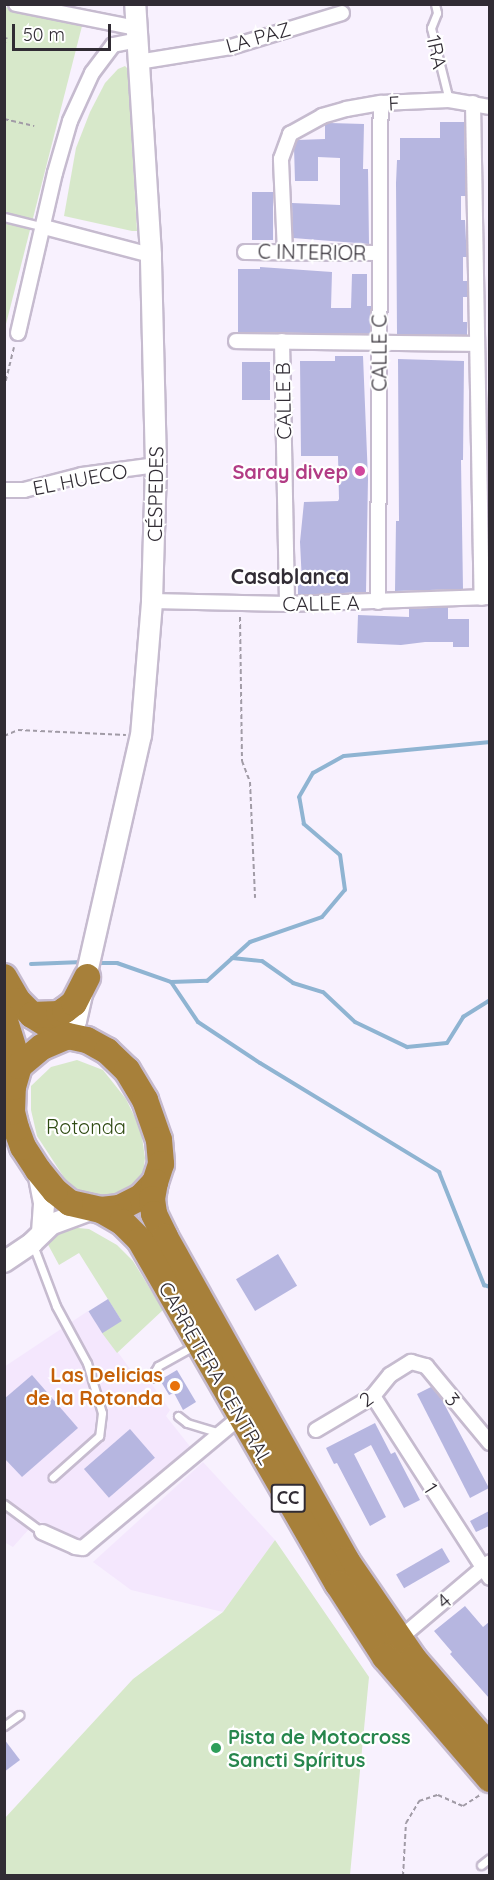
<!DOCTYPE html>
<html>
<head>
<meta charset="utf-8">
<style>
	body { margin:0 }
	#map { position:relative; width:494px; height:1880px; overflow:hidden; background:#f8f1fe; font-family:Quicksand,sans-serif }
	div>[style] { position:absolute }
	.built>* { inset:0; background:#f4e7fd }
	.green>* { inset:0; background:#d7e8ca }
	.stream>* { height:4px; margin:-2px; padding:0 2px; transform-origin:2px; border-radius:2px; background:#8fb4d2 }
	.building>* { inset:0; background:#b6b6e0; transform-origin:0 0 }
	.path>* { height:2px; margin-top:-1px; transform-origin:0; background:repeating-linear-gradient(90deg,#a19ba6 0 4.5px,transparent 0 7.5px) }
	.roads { filter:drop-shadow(2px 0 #c6bbcf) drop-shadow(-2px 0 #c6bbcf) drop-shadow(0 2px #c6bbcf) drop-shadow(0 -2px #c6bbcf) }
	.lane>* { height:7px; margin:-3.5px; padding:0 3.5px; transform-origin:3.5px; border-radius:3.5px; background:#fff }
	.street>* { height:14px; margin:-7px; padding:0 7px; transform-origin:7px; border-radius:7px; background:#fff }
	.secondary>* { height:20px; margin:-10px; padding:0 10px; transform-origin:10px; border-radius:10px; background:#fff }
	.highway>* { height:26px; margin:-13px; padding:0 13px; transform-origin:13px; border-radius:13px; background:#a7803a }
	.dots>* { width:16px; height:16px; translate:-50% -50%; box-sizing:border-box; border:3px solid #fff; border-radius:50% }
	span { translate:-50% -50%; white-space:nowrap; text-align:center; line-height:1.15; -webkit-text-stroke:4.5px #fff; paint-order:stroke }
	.shield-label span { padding:2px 4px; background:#fff; border:2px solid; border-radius:4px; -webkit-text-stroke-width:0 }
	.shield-label { font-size:18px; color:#312c34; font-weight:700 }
	.street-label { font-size:20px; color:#312c34 }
	.hotel-label { font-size:20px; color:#b23c85; font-weight:700 }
	.right { translate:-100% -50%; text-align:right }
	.park-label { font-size:20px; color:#2f4b13 }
	.food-label { font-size:20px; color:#c56008; font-weight:700 }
	.leisure-label { font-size:20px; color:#27864d; font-weight:700 }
	.left { translate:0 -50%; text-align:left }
	.neighbourhood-label { font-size:21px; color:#312c34; font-weight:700 }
	.frame { position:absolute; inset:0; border:6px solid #312c34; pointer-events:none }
	.scale { position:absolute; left:12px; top:24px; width:99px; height:27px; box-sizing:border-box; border:3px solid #312c34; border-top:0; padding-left:8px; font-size:18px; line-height:21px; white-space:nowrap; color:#312c34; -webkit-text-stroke:4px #fff; paint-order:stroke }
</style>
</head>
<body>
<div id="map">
	<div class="built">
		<i style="clip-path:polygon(88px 1311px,141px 1384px,148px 1379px,170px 1410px,166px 1416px,192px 1449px,85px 1539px,70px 1540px,37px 1520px,13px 1547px,4px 1542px,4px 1367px)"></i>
		<i style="clip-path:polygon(203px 1462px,275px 1540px,223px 1612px,131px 1590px,93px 1562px)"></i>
	</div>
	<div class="green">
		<i style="clip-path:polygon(5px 7px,82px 26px,5px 328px)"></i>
		<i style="clip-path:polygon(125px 66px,128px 69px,137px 231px,132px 231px,64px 216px,76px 148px,90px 112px,105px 83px,118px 69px)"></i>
		<i style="clip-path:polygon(77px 1060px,103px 1070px,126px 1099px,141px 1130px,145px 1158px,143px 1174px,128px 1190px,108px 1196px,87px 1196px,69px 1185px,37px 1136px,31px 1110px,31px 1086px,51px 1067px)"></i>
		<i style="clip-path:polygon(67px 1227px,89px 1229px,117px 1245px,133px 1261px,163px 1310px,117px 1353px,102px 1333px,121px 1320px,79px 1253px,59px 1265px,45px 1239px)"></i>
		<i style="clip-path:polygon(275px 1540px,369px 1677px,350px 1875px,5px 1875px,5px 1818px,133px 1679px,223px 1612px)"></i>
	</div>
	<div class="stream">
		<i style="left:232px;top:958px;width:30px;rotate:6deg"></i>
		<i style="left:262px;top:961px;width:38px;rotate:35deg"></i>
		<i style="left:293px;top:983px;width:31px;rotate:17deg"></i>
		<i style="left:323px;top:992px;width:44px;rotate:43.2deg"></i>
		<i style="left:355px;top:1022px;width:58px;rotate:25.7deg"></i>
		<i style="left:407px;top:1047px;width:40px;rotate:-5.7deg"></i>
		<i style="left:447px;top:1043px;width:31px;rotate:-58deg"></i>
		<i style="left:463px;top:1017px;width:32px;rotate:-32deg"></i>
		<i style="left:96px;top:963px;width:21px"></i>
		<i style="left:117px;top:963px;width:57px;rotate:19.4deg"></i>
		<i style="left:171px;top:982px;width:36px;rotate:-2deg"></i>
		<i style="left:207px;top:981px;width:58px;rotate:-42.2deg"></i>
		<i style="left:250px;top:942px;width:76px;rotate:-19.1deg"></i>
		<i style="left:322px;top:917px;width:35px;rotate:-50deg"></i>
		<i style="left:345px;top:890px;width:35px;rotate:-98deg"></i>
		<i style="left:340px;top:855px;width:48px;rotate:-139.3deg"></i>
		<i style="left:304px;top:824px;width:27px;rotate:-100deg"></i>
		<i style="left:299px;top:797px;width:28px;rotate:-60deg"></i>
		<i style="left:313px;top:773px;width:35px;rotate:-29deg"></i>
		<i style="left:344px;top:756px;width:147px;rotate:-5.5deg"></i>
		<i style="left:31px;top:964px;width:52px;rotate:-2.2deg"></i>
		<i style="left:171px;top:982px;width:48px;rotate:56deg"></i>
		<i style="left:198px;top:1022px;width:74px;rotate:33.5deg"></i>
		<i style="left:260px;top:1063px;width:210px;rotate:31.3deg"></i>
		<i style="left:439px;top:1172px;width:122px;rotate:68.3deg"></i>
		<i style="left:484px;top:1285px;width:6px;rotate:18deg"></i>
	</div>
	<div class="building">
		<i style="clip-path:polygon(440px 122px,464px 122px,466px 196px,461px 196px,461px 220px,465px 220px,466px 241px,467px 257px,463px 257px,463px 281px,467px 281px,468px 297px,463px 297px,463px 322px,467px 322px,467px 335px,397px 334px,396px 183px,397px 160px,400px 160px,400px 138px,440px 138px)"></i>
		<i style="clip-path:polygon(330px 123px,364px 124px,363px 169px,368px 169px,369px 244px,293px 238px,292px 203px,340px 205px,340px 158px,318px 157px,318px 181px,295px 181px,294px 148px,297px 140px,325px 139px,325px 124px)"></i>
		<i style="left:252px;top:192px;width:21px;height:48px"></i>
		<i style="clip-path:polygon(260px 267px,332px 272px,331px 308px,351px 308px,352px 274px,367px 274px,367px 306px,371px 306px,371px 334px,238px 332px,238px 269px,260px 269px)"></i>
		<i style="clip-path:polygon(335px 356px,363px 356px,368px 479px,366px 592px,298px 595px,298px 583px,302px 583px,300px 542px,304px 502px,338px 501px,339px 499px,338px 456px,301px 456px,300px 361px,335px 361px)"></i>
		<i style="clip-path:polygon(398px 359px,464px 361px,463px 460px,461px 460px,463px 589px,395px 591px,396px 521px,399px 521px)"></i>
		<i style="left:242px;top:362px;width:28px;height:38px"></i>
		<i style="clip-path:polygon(448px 607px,448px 619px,469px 619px,469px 647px,453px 647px,453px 642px,425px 642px,401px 645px,357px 643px,358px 615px,409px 617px,409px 609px)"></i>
		<i style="left:278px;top:1254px;width:37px;height:49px;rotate:59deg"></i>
		<i style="left:108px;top:1299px;width:26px;height:23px;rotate:58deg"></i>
		<i style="clip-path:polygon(177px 1370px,196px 1402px,183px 1410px,174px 1393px,169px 1395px,160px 1380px)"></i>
		<i style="clip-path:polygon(32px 1375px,78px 1428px,22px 1477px,4px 1458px,4px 1399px)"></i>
		<i style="clip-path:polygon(431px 1387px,441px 1398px,489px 1488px,470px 1498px,417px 1394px)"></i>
		<i style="clip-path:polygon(375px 1423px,391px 1454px,395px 1452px,420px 1500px,404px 1508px,371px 1445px,354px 1454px,386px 1517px,370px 1526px,337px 1463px,334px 1464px,326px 1448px)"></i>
		<i style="left:130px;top:1429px;width:38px;height:61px;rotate:49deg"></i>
		<i style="clip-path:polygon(489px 1511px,489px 1526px,476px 1532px,470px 1521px)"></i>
		<i style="left:442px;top:1548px;width:16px;height:53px;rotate:60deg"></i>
		<i style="clip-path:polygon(465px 1606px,483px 1627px,489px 1622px,489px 1698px,450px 1654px,452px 1652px,434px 1631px)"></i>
		<i style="clip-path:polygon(4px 1739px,20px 1760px,4px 1772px)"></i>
	</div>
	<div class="path">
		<i style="left:4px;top:46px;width:9px;rotate:-72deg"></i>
		<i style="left:4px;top:119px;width:31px;rotate:13deg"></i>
		<i style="left:4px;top:388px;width:42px;rotate:-76.3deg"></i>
		<i style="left:240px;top:617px;width:144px;rotate:89.2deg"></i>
		<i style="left:242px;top:761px;width:22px;rotate:69deg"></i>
		<i style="left:250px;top:782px;width:116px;rotate:87.5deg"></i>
		<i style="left:4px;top:736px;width:15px;rotate:-23deg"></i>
		<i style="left:18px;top:730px;width:108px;rotate:2.7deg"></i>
		<i style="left:403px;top:1876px;width:53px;rotate:-86.8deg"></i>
		<i style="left:406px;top:1823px;width:26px;rotate:-59deg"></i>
		<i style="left:419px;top:1801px;width:20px;rotate:-18deg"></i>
		<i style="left:438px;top:1795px;width:27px;rotate:24deg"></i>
		<i style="left:463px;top:1806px;width:20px;rotate:-33deg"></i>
	</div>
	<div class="roads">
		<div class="lane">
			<i style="left:435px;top:4px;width:9px;rotate:77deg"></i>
			<i style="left:437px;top:13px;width:16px;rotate:112deg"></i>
			<i style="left:431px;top:28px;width:74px;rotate:76deg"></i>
			<i style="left:4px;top:217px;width:41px;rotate:14deg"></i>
			<i style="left:33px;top:1245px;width:65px;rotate:69.3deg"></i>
			<i style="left:56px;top:1306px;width:65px;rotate:61.5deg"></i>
			<i style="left:87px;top:1363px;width:52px;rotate:73.3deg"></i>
			<i style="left:102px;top:1413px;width:23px;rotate:97deg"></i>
			<i style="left:99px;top:1436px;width:62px;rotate:138.3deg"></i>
			<i style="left:155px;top:1378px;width:7px;rotate:-90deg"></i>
			<i style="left:155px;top:1371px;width:6px;rotate:-59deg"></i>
			<i style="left:158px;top:1366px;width:41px;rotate:-29.1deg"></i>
			<i style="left:178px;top:1416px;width:11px;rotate:38deg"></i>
			<i style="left:187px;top:1423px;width:34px;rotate:17deg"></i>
			<i style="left:4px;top:1504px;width:47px;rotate:36.4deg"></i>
			<i style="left:4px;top:1726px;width:19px;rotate:-36deg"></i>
			<i style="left:481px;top:1865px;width:11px;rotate:-38deg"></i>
		</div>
		<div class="street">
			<i style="left:16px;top:4px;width:122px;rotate:11.3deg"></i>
			<i style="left:138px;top:62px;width:94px;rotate:-9.2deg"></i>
			<i style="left:231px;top:47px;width:116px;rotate:-17deg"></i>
			<i style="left:473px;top:103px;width:495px;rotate:89deg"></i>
			<i style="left:44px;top:227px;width:111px;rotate:14.7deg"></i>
			<i style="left:245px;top:252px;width:133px;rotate:0.4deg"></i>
			<i style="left:285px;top:252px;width:93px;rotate:-92.5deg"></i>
			<i style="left:281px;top:159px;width:27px;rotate:-70deg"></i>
			<i style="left:290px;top:134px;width:37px;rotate:-29deg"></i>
			<i style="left:322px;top:116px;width:25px;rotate:-16deg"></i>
			<i style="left:346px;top:109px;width:36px;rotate:-10deg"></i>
			<i style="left:381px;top:103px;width:68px;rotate:-2.5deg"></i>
			<i style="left:449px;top:100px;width:42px;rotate:9.7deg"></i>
			<i style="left:18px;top:333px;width:164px;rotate:-77deg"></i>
			<i style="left:55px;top:173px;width:54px;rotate:-73.9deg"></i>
			<i style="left:70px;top:121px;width:53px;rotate:-65.4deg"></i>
			<i style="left:92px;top:73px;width:35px;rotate:-53deg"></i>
			<i style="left:113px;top:45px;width:25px;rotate:-11deg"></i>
			<i style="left:236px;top:341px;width:241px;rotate:0.7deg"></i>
			<i style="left:282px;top:341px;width:263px;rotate:88.9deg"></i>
			<i style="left:4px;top:490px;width:20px"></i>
			<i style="left:24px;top:490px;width:60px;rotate:-14.5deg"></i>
			<i style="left:82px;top:475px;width:75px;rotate:-7.7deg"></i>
			<i style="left:152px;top:601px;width:135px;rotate:1.3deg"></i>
			<i style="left:287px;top:604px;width:202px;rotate:-2deg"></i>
			<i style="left:378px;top:602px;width:499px;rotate:-89.7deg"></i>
			<i style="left:373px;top:1396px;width:216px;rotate:57.3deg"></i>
			<i style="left:316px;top:1430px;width:66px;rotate:-30.8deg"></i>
			<i style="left:373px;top:1396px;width:27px;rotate:-51deg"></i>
			<i style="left:390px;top:1375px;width:25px;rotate:-32deg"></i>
			<i style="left:411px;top:1362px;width:16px;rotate:15deg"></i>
			<i style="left:426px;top:1366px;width:100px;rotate:50.3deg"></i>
			<i style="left:42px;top:1532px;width:36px;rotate:24deg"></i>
			<i style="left:75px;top:1547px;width:8px;rotate:7deg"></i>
			<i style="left:83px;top:1548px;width:204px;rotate:-39.8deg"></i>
			<i style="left:399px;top:1639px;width:119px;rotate:-40.2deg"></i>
		</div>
		<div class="secondary">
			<i style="left:68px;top:1036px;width:17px;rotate:-62deg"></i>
			<i style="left:76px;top:1021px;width:292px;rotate:-77.2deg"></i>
			<i style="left:141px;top:736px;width:135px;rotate:-85.3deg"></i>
			<i style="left:152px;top:601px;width:136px;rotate:-88.3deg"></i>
			<i style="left:156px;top:465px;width:210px;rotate:-91.4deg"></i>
			<i style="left:151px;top:255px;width:252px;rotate:-93.6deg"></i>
			<i style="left:38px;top:1172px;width:33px;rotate:79deg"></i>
			<i style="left:44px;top:1204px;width:27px;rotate:94deg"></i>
			<i style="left:4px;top:1262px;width:34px;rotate:-34deg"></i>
			<i style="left:32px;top:1243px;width:28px;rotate:-44deg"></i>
			<i style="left:52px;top:1224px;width:44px;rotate:-20.1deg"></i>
		</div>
		<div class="highway">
			<i style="left:4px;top:977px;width:28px;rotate:60deg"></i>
			<i style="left:18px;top:1001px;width:20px;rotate:45deg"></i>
			<i style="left:32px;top:1015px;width:41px;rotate:32.2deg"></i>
			<i style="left:32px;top:1015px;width:27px;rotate:-2deg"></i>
			<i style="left:59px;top:1014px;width:7px;rotate:-34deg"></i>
			<i style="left:65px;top:1010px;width:11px;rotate:-38deg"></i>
			<i style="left:74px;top:1003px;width:29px;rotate:-63deg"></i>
			<i style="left:4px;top:1018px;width:50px;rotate:72.6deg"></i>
			<i style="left:68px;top:1036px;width:19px;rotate:12deg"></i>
			<i style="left:87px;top:1040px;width:23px;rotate:29deg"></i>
			<i style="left:107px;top:1051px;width:28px;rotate:44deg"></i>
			<i style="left:127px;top:1070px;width:35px;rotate:59deg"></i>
			<i style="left:145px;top:1100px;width:42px;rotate:70.7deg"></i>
			<i style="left:159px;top:1140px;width:24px;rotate:85deg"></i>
			<i style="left:161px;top:1164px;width:19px;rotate:108deg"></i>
			<i style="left:155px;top:1182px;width:21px;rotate:133deg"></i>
			<i style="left:141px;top:1197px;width:25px;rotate:153deg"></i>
			<i style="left:119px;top:1208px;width:18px;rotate:174deg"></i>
			<i style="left:101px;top:1210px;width:32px;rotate:-167deg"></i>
			<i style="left:70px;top:1203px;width:19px;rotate:-141deg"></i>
			<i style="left:55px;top:1191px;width:27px;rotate:-129deg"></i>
			<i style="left:38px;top:1170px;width:27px;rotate:-123deg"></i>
			<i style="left:23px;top:1147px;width:20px;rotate:-110deg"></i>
			<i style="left:16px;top:1128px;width:16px;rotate:-104deg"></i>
			<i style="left:12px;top:1112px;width:25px;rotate:-88deg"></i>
			<i style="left:13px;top:1087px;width:22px;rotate:-74deg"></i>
			<i style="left:19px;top:1066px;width:30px;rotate:-40deg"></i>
			<i style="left:42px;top:1047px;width:28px;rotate:-23deg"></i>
			<i style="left:155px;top:1182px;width:17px;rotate:100deg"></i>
			<i style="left:152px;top:1199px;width:15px;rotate:82deg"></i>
			<i style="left:154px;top:1214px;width:25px;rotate:64deg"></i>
			<i style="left:165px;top:1237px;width:370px;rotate:60.7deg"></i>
			<i style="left:346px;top:1560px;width:119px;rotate:55.6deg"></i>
			<i style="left:413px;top:1658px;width:118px;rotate:49.1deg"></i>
			<i style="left:101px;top:1210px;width:24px;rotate:30deg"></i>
			<i style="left:122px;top:1222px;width:25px;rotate:45deg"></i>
			<i style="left:140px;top:1240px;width:397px;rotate:60.1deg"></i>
			<i style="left:338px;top:1584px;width:87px;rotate:57.2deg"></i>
			<i style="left:385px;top:1657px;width:161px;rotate:49.3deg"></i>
		</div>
	</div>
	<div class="dots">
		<i style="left:360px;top:471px;background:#d1479c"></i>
		<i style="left:175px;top:1386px;background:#e8710a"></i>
		<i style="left:216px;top:1748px;background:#2e9e5b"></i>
	</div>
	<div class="shield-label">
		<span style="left:288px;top:1498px">CC</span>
	</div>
	<div class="street-label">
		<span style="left:258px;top:37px;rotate:-16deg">LA PAZ</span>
		<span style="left:437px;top:52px;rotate:78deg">1RA</span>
		<span style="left:394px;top:103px;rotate:-3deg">F</span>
		<span style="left:312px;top:252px;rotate:1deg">C INTERIOR</span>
		<span style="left:379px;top:353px;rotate:-90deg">CALLE C</span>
		<span style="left:283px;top:401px;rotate:-91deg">CALLE B</span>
		<span style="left:80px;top:479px;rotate:-11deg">EL HUECO</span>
		<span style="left:155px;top:494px;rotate:-89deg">CÉSPEDES</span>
		<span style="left:321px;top:603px;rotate:-1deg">CALLE A</span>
		<span style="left:216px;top:1373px;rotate:60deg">CARRETERA CENTRAL</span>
		<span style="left:366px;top:1399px;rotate:-37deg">2</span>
		<span style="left:453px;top:1399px;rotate:51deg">3</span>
		<span style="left:431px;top:1488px;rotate:58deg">1</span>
		<span style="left:444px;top:1601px;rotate:-41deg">4</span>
	</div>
	<div class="hotel-label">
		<span class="right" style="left:348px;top:471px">Saray divep</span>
	</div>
	<div class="park-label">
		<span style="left:86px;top:1126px">Rotonda</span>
	</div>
	<div class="food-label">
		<span class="right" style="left:163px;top:1386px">Las Delicias<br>de la Rotonda</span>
	</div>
	<div class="leisure-label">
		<span class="left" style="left:228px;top:1748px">Pista de Motocross<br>Sancti Spíritus</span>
	</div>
	<div class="neighbourhood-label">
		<span style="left:290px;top:576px">Casablanca</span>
	</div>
	<div class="frame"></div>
	<div class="scale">50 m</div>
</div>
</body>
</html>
